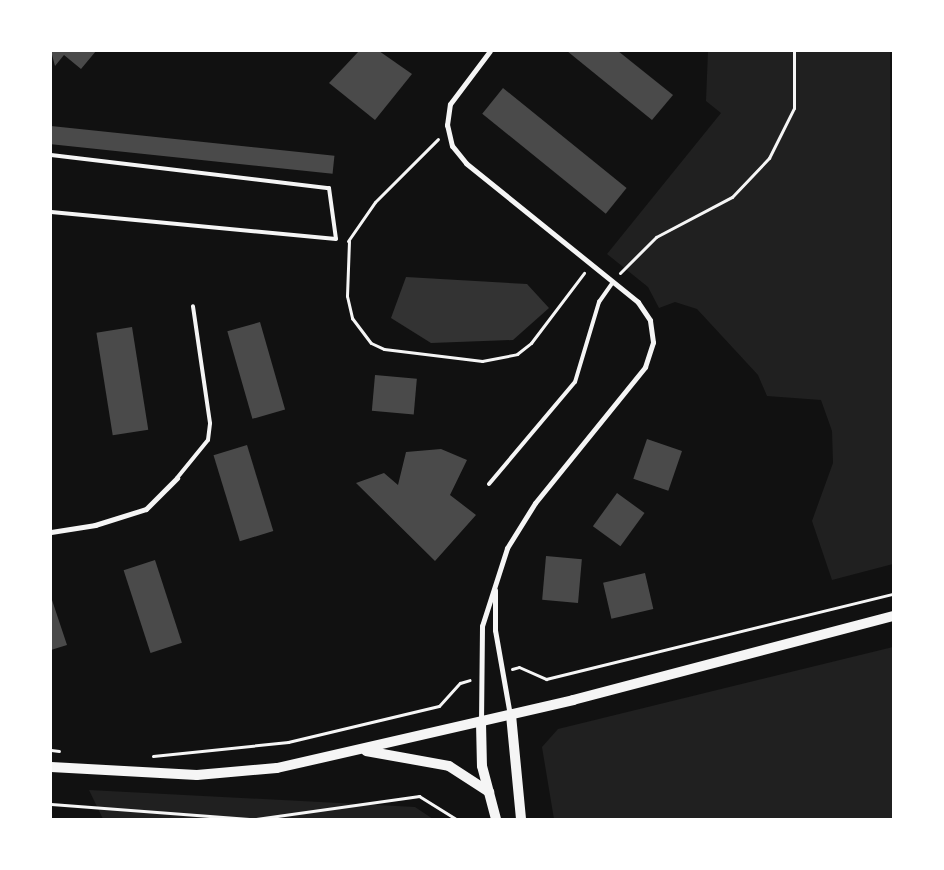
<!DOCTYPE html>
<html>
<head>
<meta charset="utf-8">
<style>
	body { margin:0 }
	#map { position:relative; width:944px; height:870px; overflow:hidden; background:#111; font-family:Lora,serif }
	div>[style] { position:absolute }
	.green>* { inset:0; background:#202020 }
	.water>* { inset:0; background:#333 }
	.building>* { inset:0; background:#4a4a4a; transform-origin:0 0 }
	.path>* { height:3px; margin:-1.5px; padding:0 1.5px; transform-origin:1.5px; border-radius:1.5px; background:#f5f5f5 }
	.service>* { height:4px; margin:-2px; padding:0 2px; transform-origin:2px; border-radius:2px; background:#f5f5f5 }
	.minor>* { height:5px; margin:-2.5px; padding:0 2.5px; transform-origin:2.5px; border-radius:2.5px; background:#f5f5f5 }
	.secondary>* { height:10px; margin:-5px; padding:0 5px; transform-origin:5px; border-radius:5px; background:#f5f5f5 }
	span { translate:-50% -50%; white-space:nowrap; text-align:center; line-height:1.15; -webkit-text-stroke:4.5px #fff; paint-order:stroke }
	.frame { position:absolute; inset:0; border:52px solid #fff; pointer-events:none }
</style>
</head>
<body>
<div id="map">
	<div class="green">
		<i style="clip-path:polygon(708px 51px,890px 51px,893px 564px,832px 580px,812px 521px,833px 463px,832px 431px,821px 400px,767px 396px,758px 375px,697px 309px,675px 302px,659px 308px,648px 287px,607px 254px,721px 113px,706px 101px)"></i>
		<i style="clip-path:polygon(893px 647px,893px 819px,554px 819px,542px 747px,558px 729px)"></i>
		<i style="clip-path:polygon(89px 790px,415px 807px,433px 819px,103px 819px)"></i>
	</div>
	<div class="water">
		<i style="clip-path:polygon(406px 277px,527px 284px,549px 308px,513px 340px,431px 343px,391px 318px)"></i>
	</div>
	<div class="building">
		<i style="clip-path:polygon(51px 51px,96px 51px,81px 69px,64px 55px,55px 66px)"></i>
		<i style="clip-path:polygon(359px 51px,379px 51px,412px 74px,375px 120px,329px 83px)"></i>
		<i style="clip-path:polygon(567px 51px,618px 51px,673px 95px,652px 120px)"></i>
		<i style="left:503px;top:88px;width:159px;height:33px;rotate:39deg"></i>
		<i style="left:51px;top:126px;width:285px;height:18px;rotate:6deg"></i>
		<i style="left:260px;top:322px;width:91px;height:34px;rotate:74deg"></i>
		<i style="left:132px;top:327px;width:104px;height:36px;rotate:81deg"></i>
		<i style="left:375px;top:375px;width:42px;height:36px;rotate:5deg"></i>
		<i style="left:647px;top:439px;width:37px;height:42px;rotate:19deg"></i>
		<i style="left:247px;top:445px;width:90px;height:35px;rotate:73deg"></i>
		<i style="clip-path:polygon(441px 449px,467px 460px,450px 495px,476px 515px,435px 561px,356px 483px,384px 473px,398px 485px,406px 452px)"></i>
		<i style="left:617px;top:493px;width:34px;height:41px;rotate:36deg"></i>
		<i style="left:546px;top:556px;width:36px;height:44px;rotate:5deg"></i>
		<i style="left:155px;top:560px;width:87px;height:33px;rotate:72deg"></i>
		<i style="left:645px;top:573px;width:37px;height:43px;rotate:77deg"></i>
		<i style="clip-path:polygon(51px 597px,67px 645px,51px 650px)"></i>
	</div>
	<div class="path">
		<i style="left:348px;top:241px;width:47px;rotate:-55.3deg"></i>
		<i style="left:375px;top:202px;width:89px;rotate:-45deg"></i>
		<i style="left:349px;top:241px;width:55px;rotate:92.1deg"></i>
		<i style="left:347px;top:296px;width:23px;rotate:77deg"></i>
		<i style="left:352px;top:318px;width:31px;rotate:53deg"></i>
		<i style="left:371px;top:343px;width:14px;rotate:25deg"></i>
		<i style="left:384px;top:349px;width:99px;rotate:7deg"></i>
		<i style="left:482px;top:361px;width:36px;rotate:-11deg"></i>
		<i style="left:517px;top:354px;width:18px;rotate:-38deg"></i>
		<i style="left:531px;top:343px;width:88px;rotate:-52.9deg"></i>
		<i style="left:620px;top:273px;width:51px;rotate:-45deg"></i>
		<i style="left:656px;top:237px;width:86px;rotate:-27.8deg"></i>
		<i style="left:732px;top:197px;width:54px;rotate:-46.5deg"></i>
		<i style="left:769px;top:158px;width:56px;rotate:-63.4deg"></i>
		<i style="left:794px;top:108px;width:57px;rotate:-90deg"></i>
		<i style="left:512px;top:669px;width:7px;rotate:-16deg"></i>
		<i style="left:519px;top:667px;width:30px;rotate:24deg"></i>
		<i style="left:546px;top:679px;width:357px;rotate:-13.8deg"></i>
		<i style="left:51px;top:750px;width:8px;rotate:7deg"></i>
		<i style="left:153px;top:756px;width:136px;rotate:-5.9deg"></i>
		<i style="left:288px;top:742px;width:155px;rotate:-13.4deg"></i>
		<i style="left:439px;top:706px;width:31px;rotate:-48deg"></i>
		<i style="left:460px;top:683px;width:10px;rotate:-17deg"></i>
		<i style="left:51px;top:804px;width:202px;rotate:4.3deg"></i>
		<i style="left:256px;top:819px;width:165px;rotate:-8deg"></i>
		<i style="left:419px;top:796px;width:44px;rotate:31.9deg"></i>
	</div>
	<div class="service">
		<i style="left:51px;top:155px;width:280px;rotate:6.8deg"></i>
		<i style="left:329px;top:188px;width:51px;rotate:82.2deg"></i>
		<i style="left:336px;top:239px;width:286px;rotate:-174.6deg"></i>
		<i style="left:177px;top:478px;width:49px;rotate:-50.8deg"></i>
		<i style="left:208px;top:440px;width:17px;rotate:-83deg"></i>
		<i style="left:210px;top:423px;width:118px;rotate:-98.3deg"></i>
		<i style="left:489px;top:484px;width:133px;rotate:-49.9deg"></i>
		<i style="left:575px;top:382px;width:84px;rotate:-73.3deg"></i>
		<i style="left:599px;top:302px;width:24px;rotate:-55deg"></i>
	</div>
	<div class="minor">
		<i style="left:51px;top:532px;width:45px;rotate:-9deg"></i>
		<i style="left:95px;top:525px;width:53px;rotate:-17.4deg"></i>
		<i style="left:146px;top:509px;width:44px;rotate:-45deg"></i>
		<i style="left:495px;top:590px;width:40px;rotate:90deg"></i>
		<i style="left:495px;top:630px;width:86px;rotate:80deg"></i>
		<i style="left:481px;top:722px;width:96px;rotate:-89.4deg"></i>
		<i style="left:482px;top:626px;width:82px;rotate:-72.2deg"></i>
		<i style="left:507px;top:548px;width:53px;rotate:-58.1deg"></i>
		<i style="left:535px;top:503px;width:175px;rotate:-51deg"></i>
		<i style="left:645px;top:367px;width:26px;rotate:-72deg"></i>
		<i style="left:653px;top:342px;width:22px;rotate:-98deg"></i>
		<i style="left:650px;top:320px;width:22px;rotate:-124deg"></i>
		<i style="left:638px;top:302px;width:221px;rotate:-141.1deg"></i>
		<i style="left:466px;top:163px;width:22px;rotate:-129deg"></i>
		<i style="left:452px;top:146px;width:22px;rotate:-103deg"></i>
		<i style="left:447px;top:125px;width:21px;rotate:-82deg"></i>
		<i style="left:450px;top:104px;width:66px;rotate:-53deg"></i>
	</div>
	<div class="secondary">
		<i style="left:511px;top:715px;width:104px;rotate:84.5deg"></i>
		<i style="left:481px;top:723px;width:43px;rotate:88.7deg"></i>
		<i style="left:482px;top:766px;width:55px;rotate:75.2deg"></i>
		<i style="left:366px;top:751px;width:84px;rotate:10.2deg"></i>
		<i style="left:449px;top:766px;width:48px;rotate:33deg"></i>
		<i style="left:51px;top:767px;width:146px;rotate:3.1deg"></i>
		<i style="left:197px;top:775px;width:80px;rotate:-5deg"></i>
		<i style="left:277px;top:768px;width:304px;rotate:-12.9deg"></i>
		<i style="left:573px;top:700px;width:331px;rotate:-14.7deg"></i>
	</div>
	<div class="frame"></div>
</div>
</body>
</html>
